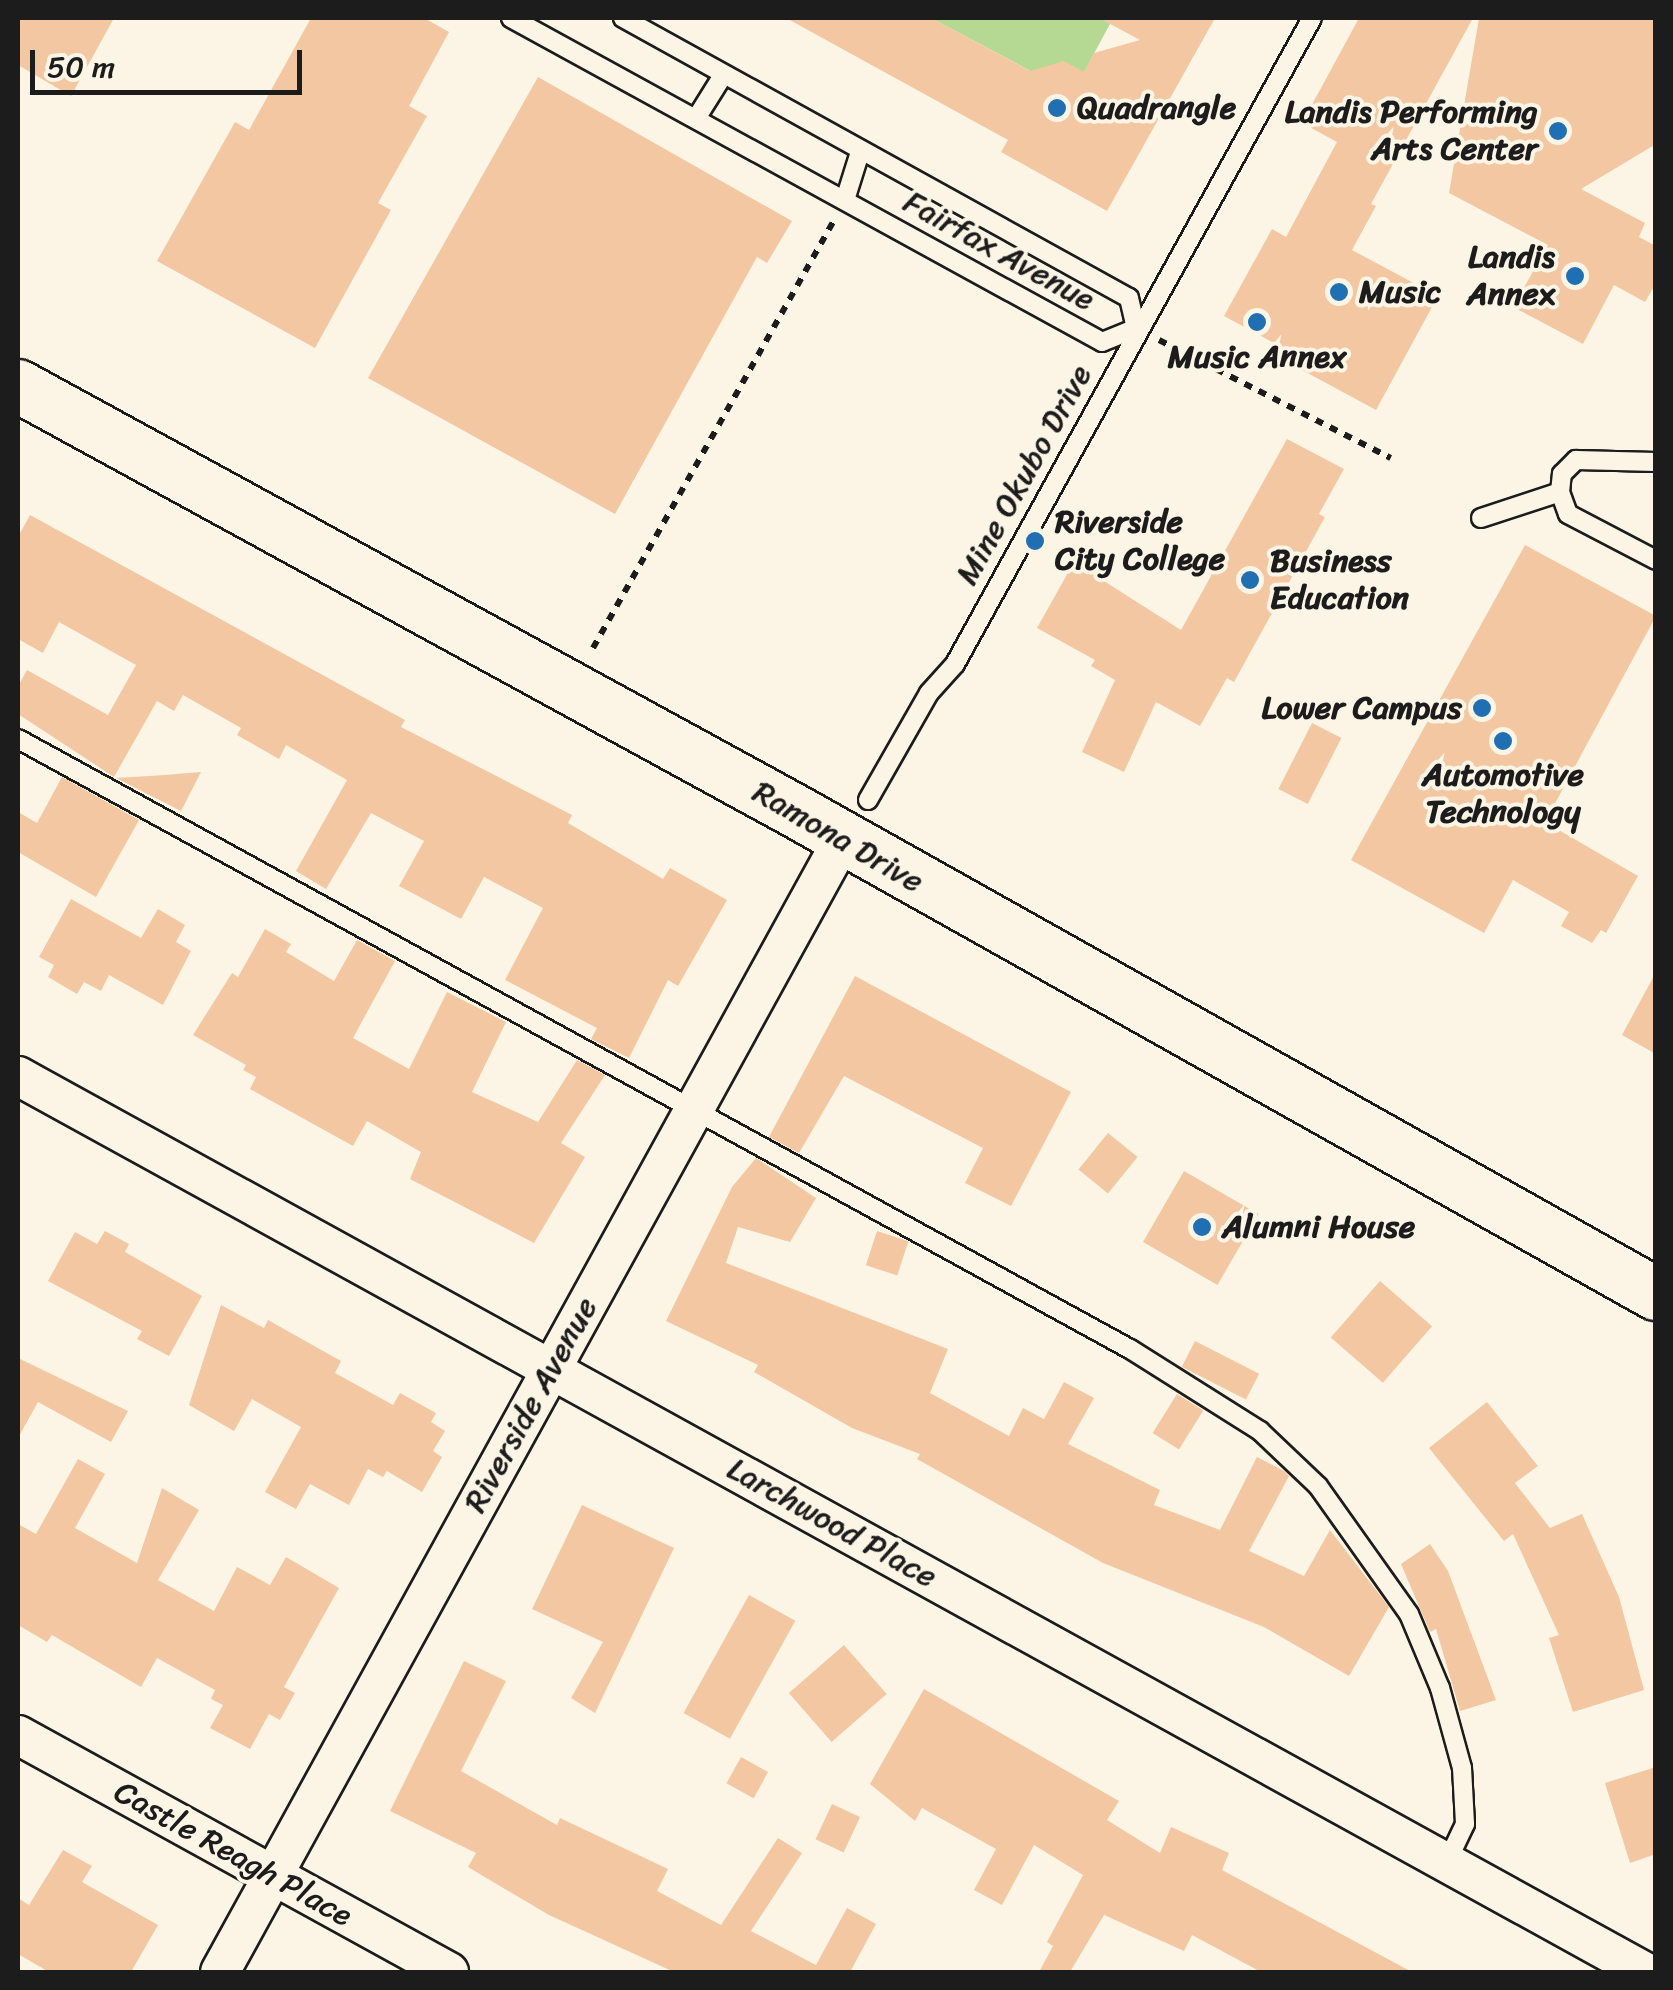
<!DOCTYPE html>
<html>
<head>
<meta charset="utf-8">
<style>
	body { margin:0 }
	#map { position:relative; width:1673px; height:1990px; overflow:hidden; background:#fcf5e5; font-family:Sriracha,sans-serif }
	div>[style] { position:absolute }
	.green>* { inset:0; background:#b5d892 }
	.building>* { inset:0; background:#f2c7a2; transform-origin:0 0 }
	.path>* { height:6px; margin-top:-3px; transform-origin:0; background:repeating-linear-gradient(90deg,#1c1c1c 0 8px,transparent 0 16px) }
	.roads { filter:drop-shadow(2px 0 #1c1c1c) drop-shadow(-2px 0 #1c1c1c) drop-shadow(0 2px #1c1c1c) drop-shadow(0 -2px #1c1c1c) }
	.lane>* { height:18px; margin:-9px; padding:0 9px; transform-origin:9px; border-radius:9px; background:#fcf5e5 }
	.street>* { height:38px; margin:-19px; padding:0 19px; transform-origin:19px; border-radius:19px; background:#fcf5e5 }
	.secondary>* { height:52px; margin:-26px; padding:0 26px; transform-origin:26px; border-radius:26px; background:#fcf5e5 }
	.dots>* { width:28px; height:28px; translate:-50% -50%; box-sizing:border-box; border:5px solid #fcf5e5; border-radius:50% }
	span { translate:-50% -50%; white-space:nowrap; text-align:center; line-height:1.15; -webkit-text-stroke:8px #fcf5e5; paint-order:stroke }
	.poi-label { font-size:32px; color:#1c1c1c; font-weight:700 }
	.left { translate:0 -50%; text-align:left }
	.right { translate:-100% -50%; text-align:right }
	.street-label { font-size:32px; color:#1c1c1c }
	.frame { position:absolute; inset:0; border:20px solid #1c1c1c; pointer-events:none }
	.scale { position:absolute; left:30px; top:50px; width:272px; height:45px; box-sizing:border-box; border:5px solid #1c1c1c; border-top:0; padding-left:12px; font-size:30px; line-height:35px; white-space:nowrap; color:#1c1c1c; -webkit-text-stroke:8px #fcf5e5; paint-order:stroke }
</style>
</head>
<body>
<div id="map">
	<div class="green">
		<i style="clip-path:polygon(931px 18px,1102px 18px,1110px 24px,1084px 72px,1038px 75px)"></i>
	</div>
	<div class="building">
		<i style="clip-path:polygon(18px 18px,114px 18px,71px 96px,18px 65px)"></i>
		<i style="clip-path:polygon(311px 18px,424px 18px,449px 32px,409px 106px,427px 116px,378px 203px,391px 210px,315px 348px,157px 261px,235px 122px,249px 130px)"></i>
		<i style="clip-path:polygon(786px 18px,931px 18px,1030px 71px,1064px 61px,1084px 72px,1094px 53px,1140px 40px,1099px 18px,1215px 18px,1107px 211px,1001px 152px,1008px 140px)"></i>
		<i style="clip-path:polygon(1359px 18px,1473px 18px,1371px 204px,1376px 206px,1352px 250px,1438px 296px,1376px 410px,1291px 364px,1296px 355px,1224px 316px,1272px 229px,1286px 237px,1337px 142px,1302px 123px)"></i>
		<i style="clip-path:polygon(1479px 18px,1656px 18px,1656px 144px,1581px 189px,1645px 223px,1639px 237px,1656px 246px,1656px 283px,1645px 302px,1614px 285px,1583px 344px,1513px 307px,1548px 245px,1449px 193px)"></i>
		<i style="clip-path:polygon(538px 77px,792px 221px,767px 263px,757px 257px,615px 514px,368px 378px)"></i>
		<i style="clip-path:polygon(1287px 439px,1344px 469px,1319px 514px,1325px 517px,1234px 682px,1227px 678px,1200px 726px,1156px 702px,1124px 772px,1082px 752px,1115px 680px,1091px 666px,1095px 660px,1037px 628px,1074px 562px,1181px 630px)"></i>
		<i style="clip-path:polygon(30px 515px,405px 720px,401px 727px,572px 815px,568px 823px,663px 879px,670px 868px,727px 900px,678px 986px,668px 980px,629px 1058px,591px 1039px,597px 1028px,505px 980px,543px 908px,484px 877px,461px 919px,399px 886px,424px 841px,371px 813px,326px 889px,296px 871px,347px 780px,286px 745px,279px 759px,237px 735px,241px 728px,183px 695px,174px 711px,157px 701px,114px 777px,18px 714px,18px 686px,27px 670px,108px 715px,136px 665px,59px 622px,43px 653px,18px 639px,18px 537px)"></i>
		<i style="clip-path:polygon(1525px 545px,1656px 616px,1545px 822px,1638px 876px,1606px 933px,1601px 930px,1592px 943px,1561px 926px,1569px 912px,1513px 880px,1484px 933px,1351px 860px)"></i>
		<i style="left:1312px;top:723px;width:33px;height:74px;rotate:27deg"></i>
		<i style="clip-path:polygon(201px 772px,181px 811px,116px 778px,165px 775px)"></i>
		<i style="clip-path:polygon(62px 777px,139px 820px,96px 897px,18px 852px,18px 812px,37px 823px)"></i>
		<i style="clip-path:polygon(71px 899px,141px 938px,158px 909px,185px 925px,176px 942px,191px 951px,163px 1005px,109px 975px,101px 991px,84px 982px,77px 994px,48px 977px,54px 965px,39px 957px)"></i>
		<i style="clip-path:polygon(265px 929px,291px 944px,286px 952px,334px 981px,357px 940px,395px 961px,353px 1038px,409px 1069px,447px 992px,506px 1022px,472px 1092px,538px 1122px,577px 1060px,605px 1075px,561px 1143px,585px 1157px,534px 1243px,410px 1179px,421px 1152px,367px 1121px,353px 1146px,250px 1089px,256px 1077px,243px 1070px,246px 1065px,193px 1035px,232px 973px,238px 977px)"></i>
		<i style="clip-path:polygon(1656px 972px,1656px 1054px,1622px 1035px)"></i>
		<i style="clip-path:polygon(855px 976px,1071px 1092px,1011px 1206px,965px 1183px,983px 1148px,844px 1076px,799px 1153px,769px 1137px)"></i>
		<i style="left:1108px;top:1133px;width:38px;height:47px;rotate:39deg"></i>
		<i style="clip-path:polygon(756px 1158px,816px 1198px,790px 1242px,738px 1227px,726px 1263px,948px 1349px,930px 1393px,1009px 1436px,1023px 1408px,1044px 1419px,1064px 1382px,1094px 1398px,1068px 1444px,1160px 1490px,1154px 1505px,1220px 1530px,1257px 1457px,1284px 1471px,1289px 1476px,1249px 1551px,1304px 1576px,1330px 1530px,1389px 1607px,1349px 1676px,1264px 1627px,1103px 1563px,917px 1459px,920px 1454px,852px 1428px,754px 1372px,758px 1365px,666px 1321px,732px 1187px)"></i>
		<i style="left:1184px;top:1171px;width:86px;height:82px;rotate:30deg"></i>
		<i style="clip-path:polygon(105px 1231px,129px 1244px,125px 1252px,202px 1296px,169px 1356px,137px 1339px,142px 1331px,48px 1281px,75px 1232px,97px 1244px)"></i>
		<i style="left:877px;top:1231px;width:33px;height:36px;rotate:18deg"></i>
		<i style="left:1380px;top:1281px;width:69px;height:75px;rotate:41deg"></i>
		<i style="clip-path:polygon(221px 1305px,264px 1328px,268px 1320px,341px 1361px,335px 1373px,393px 1405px,400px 1393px,436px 1413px,431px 1422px,445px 1431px,433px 1451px,442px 1457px,422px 1492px,387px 1471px,383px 1477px,368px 1469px,349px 1505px,310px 1484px,296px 1509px,265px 1492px,301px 1427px,252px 1399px,234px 1431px,189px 1405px)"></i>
		<i style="left:1195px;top:1341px;width:72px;height:29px;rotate:27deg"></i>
		<i style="clip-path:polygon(18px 1358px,128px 1411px,111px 1442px,38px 1402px,18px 1438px)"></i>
		<i style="left:1177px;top:1394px;width:31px;height:46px;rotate:32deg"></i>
		<i style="clip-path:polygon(1487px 1402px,1538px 1466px,1515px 1483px,1550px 1528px,1582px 1514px,1619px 1597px,1644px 1690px,1573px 1712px,1549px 1638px,1559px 1635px,1513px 1534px,1504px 1541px,1429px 1448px)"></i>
		<i style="clip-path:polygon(78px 1459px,105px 1474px,75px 1528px,137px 1563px,162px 1488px,199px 1510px,158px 1580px,214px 1611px,237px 1567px,270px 1585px,286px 1557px,339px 1588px,284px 1687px,295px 1693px,280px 1720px,269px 1714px,250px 1749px,210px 1728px,223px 1705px,211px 1699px,215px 1690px,157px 1658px,141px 1687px,52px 1635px,47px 1642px,18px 1625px,18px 1524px,36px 1534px)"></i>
		<i style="clip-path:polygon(582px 1505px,674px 1548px,595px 1713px,571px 1698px,603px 1642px,532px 1609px)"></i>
		<i style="clip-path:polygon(1430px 1544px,1448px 1571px,1496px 1700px,1460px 1711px,1436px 1629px,1430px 1632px,1401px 1564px)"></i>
		<i style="left:749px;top:1595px;width:53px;height:135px;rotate:29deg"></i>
		<i style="left:844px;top:1645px;width:65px;height:73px;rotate:49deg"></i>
		<i style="clip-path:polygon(464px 1661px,506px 1681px,461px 1771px,557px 1825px,560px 1818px,668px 1869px,657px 1891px,721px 1925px,778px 1838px,802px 1853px,751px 1931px,816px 1965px,847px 1908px,876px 1924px,850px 1972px,674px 1972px,549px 1915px,468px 1867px,476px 1853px,390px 1811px)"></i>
		<i style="clip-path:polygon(924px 1689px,1119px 1801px,1107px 1820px,1160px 1853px,1171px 1827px,1229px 1853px,1222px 1870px,1412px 1972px,1261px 1972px,1192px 1935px,1184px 1951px,1104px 1915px,1070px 1972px,1039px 1972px,1053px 1946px,1047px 1942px,1083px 1875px,1034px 1845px,1002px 1905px,974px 1890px,996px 1849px,922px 1808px,915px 1821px,870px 1784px)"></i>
		<i style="left:741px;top:1757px;width:31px;height:30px;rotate:29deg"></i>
		<i style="clip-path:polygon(1656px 1767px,1656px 1854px,1630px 1863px,1605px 1783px)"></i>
		<i style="left:832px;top:1804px;width:31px;height:39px;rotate:25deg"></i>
		<i style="clip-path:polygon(63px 1850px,92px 1866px,82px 1882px,158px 1925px,131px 1972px,49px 1972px,18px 1954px,18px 1898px,29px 1905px)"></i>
	</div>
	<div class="path">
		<i style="left:1159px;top:340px;width:260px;rotate:27deg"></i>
		<i style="left:593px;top:648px;width:489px;rotate:-60.6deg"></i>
	</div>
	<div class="roads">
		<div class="lane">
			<i style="left:511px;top:18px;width:674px;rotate:28.73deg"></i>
			<i style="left:1102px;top:342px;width:37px;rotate:-22deg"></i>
			<i style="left:623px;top:18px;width:578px;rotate:28.96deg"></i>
			<i style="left:1129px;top:298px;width:31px;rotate:77deg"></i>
			<i style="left:697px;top:117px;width:47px;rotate:-58deg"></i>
			<i style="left:845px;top:200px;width:50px;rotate:-72.6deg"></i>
			<i style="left:1560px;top:492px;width:18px;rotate:-84deg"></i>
			<i style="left:1562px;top:474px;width:20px;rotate:-45deg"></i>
			<i style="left:1576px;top:460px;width:80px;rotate:1.4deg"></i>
			<i style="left:1481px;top:518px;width:83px;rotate:-18.2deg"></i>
			<i style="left:1560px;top:492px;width:23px;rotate:70deg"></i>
			<i style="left:1568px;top:514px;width:99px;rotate:27.6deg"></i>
			<i style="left:18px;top:739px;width:1268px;rotate:28.75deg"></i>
			<i style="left:1130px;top:1349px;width:154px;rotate:32.2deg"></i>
			<i style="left:1260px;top:1431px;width:80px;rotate:43.5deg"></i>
			<i style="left:1318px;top:1486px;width:157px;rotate:54.6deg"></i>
			<i style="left:1409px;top:1614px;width:80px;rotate:67.3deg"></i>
			<i style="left:1440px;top:1688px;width:83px;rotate:74.6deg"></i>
			<i style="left:1462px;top:1768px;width:56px;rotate:86.9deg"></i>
			<i style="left:1465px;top:1824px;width:44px;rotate:115.4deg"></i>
			<i style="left:868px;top:800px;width:123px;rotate:-60.3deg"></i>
			<i style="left:929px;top:693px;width:39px;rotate:-48deg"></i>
			<i style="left:955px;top:664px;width:738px;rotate:-61.07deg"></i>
		</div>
		<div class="street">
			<i style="left:18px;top:1076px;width:1857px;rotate:28.84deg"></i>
			<i style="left:18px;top:1735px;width:492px;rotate:28.8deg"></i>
			<i style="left:220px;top:1972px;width:1293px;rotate:-61.2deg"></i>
		</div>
		<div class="secondary">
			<i style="left:18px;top:386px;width:888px;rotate:28.67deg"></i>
			<i style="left:797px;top:812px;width:985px;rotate:29.3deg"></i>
		</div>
	</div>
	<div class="dots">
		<i style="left:1057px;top:108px;background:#1f6fb2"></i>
		<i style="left:1558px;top:131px;background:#1f6fb2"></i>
		<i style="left:1575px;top:276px;background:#1f6fb2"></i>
		<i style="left:1339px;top:292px;background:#1f6fb2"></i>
		<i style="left:1257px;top:322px;background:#1f6fb2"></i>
		<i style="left:1035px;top:541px;background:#1f6fb2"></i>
		<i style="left:1250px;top:580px;background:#1f6fb2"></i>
		<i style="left:1482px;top:708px;background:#1f6fb2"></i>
		<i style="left:1503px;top:741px;background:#1f6fb2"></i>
		<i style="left:1202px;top:1227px;background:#1f6fb2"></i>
	</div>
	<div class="poi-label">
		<span class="left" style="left:1077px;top:108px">Quadrangle</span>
		<span class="right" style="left:1538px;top:131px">Landis Performing<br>Arts Center</span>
		<span class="right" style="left:1555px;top:276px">Landis<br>Annex</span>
		<span class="left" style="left:1359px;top:292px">Music</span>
		<span style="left:1257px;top:357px">Music Annex</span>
		<span class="left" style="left:1055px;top:541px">Riverside<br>City College</span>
		<span class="left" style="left:1270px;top:580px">Business<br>Education</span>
		<span class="right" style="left:1462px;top:708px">Lower Campus</span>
		<span style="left:1503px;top:794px">Automotive<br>Technology</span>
		<span class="left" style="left:1222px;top:1227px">Alumni House</span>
	</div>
	<div class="street-label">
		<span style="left:999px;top:251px;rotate:29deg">Fairfax Avenue</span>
		<span style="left:1024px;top:475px;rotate:-61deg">Mine Okubo Drive</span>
		<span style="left:838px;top:837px;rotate:30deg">Ramona Drive</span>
		<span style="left:531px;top:1405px;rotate:-61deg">Riverside Avenue</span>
		<span style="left:832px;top:1523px;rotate:29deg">Larchwood Place</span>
		<span style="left:233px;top:1854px;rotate:29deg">Castle Reagh Place</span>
	</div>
	<div class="frame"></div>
	<div class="scale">50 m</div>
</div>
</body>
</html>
